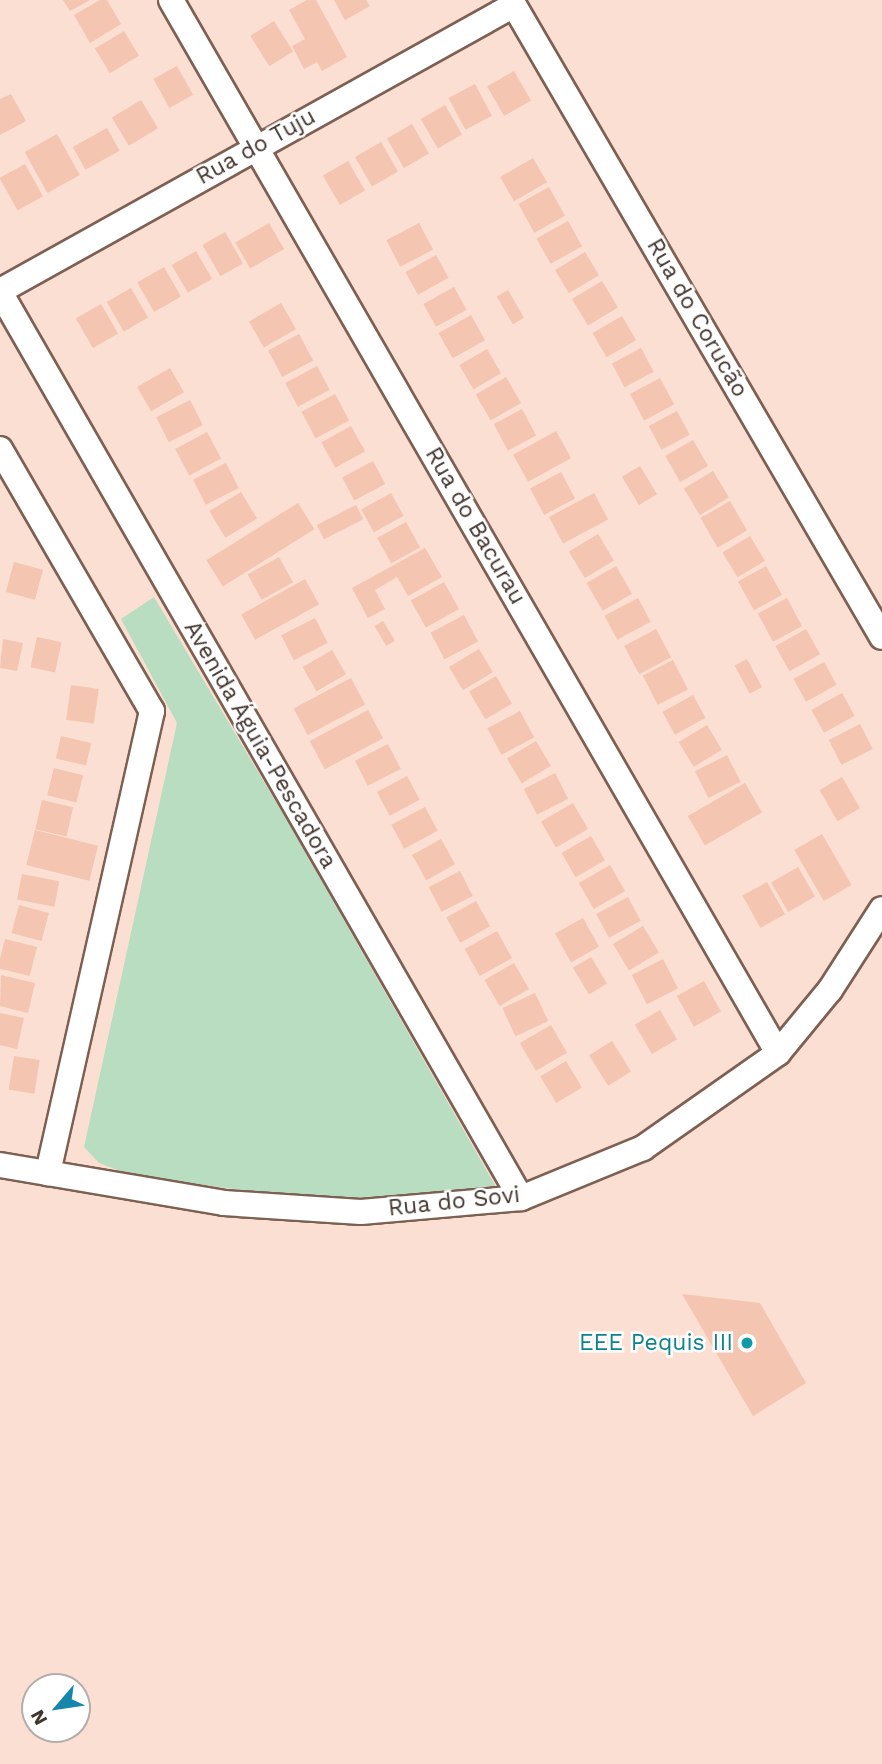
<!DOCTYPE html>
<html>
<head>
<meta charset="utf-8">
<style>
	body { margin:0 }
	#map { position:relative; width:882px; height:1764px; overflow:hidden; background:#fbdfd3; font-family:"Work Sans",sans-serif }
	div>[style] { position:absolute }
	.green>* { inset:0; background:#b8ddc1 }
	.building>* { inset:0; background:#f4c5b0; transform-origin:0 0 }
	.roads { filter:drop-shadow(2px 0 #7e6053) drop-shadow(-2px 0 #7e6053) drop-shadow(0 2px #7e6053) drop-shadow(0 -2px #7e6053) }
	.minor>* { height:24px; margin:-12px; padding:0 12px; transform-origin:12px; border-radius:12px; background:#fff }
	.dots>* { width:19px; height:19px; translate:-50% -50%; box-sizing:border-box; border:4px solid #fff; border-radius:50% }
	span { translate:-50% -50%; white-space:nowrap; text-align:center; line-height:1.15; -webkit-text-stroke:5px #fff; paint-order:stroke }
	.street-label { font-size:23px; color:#42342e }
	.culture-label { font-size:23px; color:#0d838f }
	.right { translate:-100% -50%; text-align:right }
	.north { position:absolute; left:21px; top:1673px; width:70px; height:70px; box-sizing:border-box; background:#fff; border:2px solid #b3aeab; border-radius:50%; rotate:241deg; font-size:19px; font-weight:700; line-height:28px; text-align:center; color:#42342e }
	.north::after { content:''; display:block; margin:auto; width:24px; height:32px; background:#1786ac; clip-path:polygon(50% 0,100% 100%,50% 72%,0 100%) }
</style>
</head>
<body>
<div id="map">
	<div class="green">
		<i style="clip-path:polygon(154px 597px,292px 829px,496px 1187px,366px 1198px,270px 1194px,131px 1175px,99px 1163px,84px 1147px,177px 723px,121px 619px)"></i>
	</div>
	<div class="building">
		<i style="clip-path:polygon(63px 0,90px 0,70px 11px)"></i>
		<i style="clip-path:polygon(100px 0,107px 0,121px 24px,90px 43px,74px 15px)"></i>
		<i style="clip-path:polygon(307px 0,316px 0,347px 57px,322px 71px,317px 62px,304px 69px,292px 46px,305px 39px,289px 10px)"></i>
		<i style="clip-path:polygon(334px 0,366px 0,370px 6px,345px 20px)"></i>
		<i style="left:274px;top:21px;width:36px;height:28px;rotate:58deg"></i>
		<i style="left:124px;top:31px;width:29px;height:34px;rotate:59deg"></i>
		<i style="left:177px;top:66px;width:33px;height:27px;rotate:61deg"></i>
		<i style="left:514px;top:71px;width:34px;height:31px;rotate:60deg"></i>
		<i style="left:475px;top:84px;width:36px;height:30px;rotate:62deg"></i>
		<i style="clip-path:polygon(11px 94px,26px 121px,0 135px,0 99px)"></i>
		<i style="left:141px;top:100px;width:33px;height:34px;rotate:59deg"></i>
		<i style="left:445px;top:105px;width:34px;height:28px;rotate:60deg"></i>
		<i style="left:412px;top:124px;width:34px;height:29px;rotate:60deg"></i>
		<i style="left:107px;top:128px;width:26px;height:39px;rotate:61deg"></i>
		<i style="left:57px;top:134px;width:47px;height:37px;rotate:61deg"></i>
		<i style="left:381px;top:142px;width:34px;height:30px;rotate:60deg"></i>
		<i style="left:533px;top:158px;width:28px;height:38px;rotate:60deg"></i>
		<i style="left:348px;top:161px;width:34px;height:29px;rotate:60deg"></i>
		<i style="left:25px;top:164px;width:37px;height:29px;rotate:61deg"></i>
		<i style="left:549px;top:187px;width:33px;height:35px;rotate:61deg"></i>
		<i style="left:568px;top:221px;width:29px;height:36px;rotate:61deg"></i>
		<i style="left:269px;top:223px;width:30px;height:39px;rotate:60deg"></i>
		<i style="left:419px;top:223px;width:30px;height:37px;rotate:62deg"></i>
		<i style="left:225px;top:232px;width:36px;height:26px;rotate:60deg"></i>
		<i style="left:196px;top:251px;width:32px;height:28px;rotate:60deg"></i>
		<i style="left:585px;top:252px;width:27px;height:35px;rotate:59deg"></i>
		<i style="left:436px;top:255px;width:26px;height:35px;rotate:61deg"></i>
		<i style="left:164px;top:267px;width:34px;height:31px;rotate:60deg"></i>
		<i style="left:602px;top:281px;width:31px;height:35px;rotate:59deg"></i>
		<i style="left:454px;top:287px;width:26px;height:35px;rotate:61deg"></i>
		<i style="left:131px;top:288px;width:34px;height:28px;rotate:60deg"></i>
		<i style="left:508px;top:290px;width:32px;height:13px;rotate:60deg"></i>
		<i style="left:281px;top:303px;width:30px;height:37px;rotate:60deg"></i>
		<i style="left:101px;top:304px;width:34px;height:29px;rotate:60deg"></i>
		<i style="left:471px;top:315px;width:29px;height:37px;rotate:61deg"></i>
		<i style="left:622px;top:316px;width:28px;height:34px;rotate:60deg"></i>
		<i style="left:299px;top:334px;width:30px;height:35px;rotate:62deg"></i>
		<i style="left:641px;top:348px;width:27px;height:33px;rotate:62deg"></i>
		<i style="left:487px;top:349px;width:28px;height:32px;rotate:60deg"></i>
		<i style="left:317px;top:366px;width:27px;height:36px;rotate:62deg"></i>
		<i style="left:170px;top:368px;width:28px;height:38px;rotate:60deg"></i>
		<i style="left:506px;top:377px;width:30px;height:35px;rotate:60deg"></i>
		<i style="left:660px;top:378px;width:30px;height:34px;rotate:62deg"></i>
		<i style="left:335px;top:394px;width:30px;height:38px;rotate:62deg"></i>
		<i style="left:190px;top:400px;width:28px;height:38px;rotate:63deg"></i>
		<i style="left:522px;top:409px;width:30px;height:32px;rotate:62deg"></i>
		<i style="left:677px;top:411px;width:27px;height:32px;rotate:62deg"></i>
		<i style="left:351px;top:426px;width:29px;height:34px;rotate:61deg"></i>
		<i style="left:556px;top:431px;width:31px;height:49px;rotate:61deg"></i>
		<i style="left:207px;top:432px;width:30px;height:36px;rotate:62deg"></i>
		<i style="left:693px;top:440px;width:30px;height:32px;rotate:60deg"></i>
		<i style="left:373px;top:461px;width:26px;height:35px;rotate:62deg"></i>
		<i style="left:226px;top:463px;width:28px;height:37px;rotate:63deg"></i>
		<i style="left:640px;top:466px;width:33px;height:21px;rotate:59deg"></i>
		<i style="left:713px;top:471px;width:31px;height:34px;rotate:59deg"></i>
		<i style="left:561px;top:472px;width:30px;height:35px;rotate:62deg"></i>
		<i style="left:241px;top:492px;width:31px;height:37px;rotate:59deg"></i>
		<i style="left:391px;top:493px;width:26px;height:34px;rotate:61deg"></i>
		<i style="left:594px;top:493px;width:30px;height:51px;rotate:62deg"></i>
		<i style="left:730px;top:501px;width:34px;height:34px;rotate:60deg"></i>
		<i style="left:298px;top:503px;width:31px;height:108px;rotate:58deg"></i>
		<i style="left:356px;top:505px;width:16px;height:44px;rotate:63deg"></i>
		<i style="left:406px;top:522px;width:29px;height:33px;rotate:61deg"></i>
		<i style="left:598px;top:534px;width:31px;height:34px;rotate:59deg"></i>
		<i style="left:750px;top:536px;width:29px;height:32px;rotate:59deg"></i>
		<i style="clip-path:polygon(425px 548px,442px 577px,408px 596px,397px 577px,375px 590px,385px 609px,368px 618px,352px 588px)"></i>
		<i style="left:279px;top:557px;width:29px;height:36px;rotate:61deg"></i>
		<i style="left:14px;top:562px;width:30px;height:31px;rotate:15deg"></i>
		<i style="left:616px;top:566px;width:32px;height:34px;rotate:60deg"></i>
		<i style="left:766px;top:566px;width:33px;height:32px;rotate:61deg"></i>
		<i style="left:305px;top:579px;width:29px;height:73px;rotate:61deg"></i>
		<i style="left:444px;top:582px;width:31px;height:38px;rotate:61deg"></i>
		<i style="left:638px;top:598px;width:27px;height:38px;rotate:62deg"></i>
		<i style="left:787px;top:598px;width:32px;height:33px;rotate:62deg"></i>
		<i style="left:464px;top:615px;width:30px;height:38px;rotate:62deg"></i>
		<i style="left:315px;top:618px;width:28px;height:38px;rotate:63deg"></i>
		<i style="left:383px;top:621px;width:23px;height:10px;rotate:59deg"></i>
		<i style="left:656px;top:629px;width:32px;height:36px;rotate:62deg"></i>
		<i style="left:806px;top:629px;width:29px;height:35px;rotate:61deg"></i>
		<i style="left:37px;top:637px;width:25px;height:31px;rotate:12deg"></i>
		<i style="clip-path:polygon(3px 639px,23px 643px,17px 671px,0 668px)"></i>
		<i style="left:479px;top:649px;width:27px;height:35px;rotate:59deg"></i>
		<i style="left:332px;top:650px;width:28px;height:34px;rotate:60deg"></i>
		<i style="left:747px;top:659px;width:32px;height:14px;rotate:62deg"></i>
		<i style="left:673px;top:660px;width:33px;height:34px;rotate:63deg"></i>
		<i style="left:824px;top:662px;width:26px;height:35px;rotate:61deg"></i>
		<i style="left:496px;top:676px;width:32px;height:31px;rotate:60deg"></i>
		<i style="left:351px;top:678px;width:30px;height:65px;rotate:62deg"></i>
		<i style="left:71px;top:685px;width:28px;height:35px;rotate:8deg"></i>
		<i style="left:842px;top:693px;width:26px;height:35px;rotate:61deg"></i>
		<i style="left:693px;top:695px;width:26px;height:35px;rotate:61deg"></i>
		<i style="left:368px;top:710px;width:32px;height:66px;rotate:62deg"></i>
		<i style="left:520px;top:711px;width:30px;height:37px;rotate:62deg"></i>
		<i style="left:860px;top:724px;width:28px;height:35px;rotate:63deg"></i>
		<i style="left:707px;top:725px;width:29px;height:33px;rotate:59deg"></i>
		<i style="left:61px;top:736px;width:31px;height:23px;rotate:13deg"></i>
		<i style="left:536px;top:741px;width:29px;height:34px;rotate:59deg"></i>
		<i style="left:388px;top:744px;width:28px;height:37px;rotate:63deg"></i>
		<i style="left:727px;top:755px;width:30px;height:36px;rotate:63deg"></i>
		<i style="left:54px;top:768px;width:30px;height:28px;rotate:14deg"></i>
		<i style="left:555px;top:773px;width:29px;height:35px;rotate:63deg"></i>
		<i style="left:407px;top:776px;width:27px;height:34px;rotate:62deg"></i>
		<i style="left:842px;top:777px;width:36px;height:26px;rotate:60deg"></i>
		<i style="left:745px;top:783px;width:34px;height:66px;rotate:60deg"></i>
		<i style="left:42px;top:800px;width:32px;height:30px;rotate:13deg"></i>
		<i style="left:573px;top:803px;width:30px;height:37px;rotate:60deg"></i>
		<i style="left:425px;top:807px;width:27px;height:38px;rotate:62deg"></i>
		<i style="left:35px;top:830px;width:65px;height:36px;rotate:14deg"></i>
		<i style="left:822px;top:834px;width:59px;height:32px;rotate:60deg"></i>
		<i style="left:591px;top:836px;width:28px;height:34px;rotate:60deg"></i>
		<i style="left:441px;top:839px;width:29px;height:33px;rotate:61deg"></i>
		<i style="left:610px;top:865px;width:30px;height:36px;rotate:60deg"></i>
		<i style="left:798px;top:867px;width:34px;height:31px;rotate:60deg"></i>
		<i style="left:460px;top:871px;width:28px;height:35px;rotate:63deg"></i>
		<i style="left:22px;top:874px;width:38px;height:26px;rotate:11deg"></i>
		<i style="left:767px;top:882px;width:37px;height:28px;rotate:61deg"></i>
		<i style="left:628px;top:897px;width:27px;height:36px;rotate:62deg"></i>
		<i style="left:476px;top:901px;width:29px;height:34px;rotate:61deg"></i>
		<i style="left:19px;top:905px;width:31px;height:29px;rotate:15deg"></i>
		<i style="left:583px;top:918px;width:33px;height:32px;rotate:61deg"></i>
		<i style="left:643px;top:926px;width:31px;height:35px;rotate:59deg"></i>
		<i style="left:497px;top:931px;width:31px;height:37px;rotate:61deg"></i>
		<i style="left:5px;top:939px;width:33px;height:30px;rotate:14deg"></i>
		<i style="left:591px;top:957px;width:31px;height:21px;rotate:59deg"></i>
		<i style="left:663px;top:959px;width:33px;height:35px;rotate:63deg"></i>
		<i style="left:514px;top:963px;width:30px;height:34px;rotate:60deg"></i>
		<i style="clip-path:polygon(1px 975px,35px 983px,28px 1013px,0 1006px)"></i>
		<i style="left:704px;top:981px;width:35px;height:31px;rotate:61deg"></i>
		<i style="left:535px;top:993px;width:31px;height:36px;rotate:65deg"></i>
		<i style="left:660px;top:1010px;width:34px;height:29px;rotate:60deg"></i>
		<i style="clip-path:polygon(0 1013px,24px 1018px,17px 1049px,0 1045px)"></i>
		<i style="left:551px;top:1025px;width:32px;height:36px;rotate:60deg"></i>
		<i style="left:612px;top:1041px;width:36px;height:27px;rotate:58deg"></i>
		<i style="left:14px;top:1056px;width:26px;height:34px;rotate:9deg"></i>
		<i style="left:566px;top:1061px;width:31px;height:30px;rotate:59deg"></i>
		<i style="clip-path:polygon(682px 1294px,760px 1303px,806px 1383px,753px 1416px)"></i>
	</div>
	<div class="roads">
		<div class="minor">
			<i style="left:171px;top:0;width:1215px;rotate:60.04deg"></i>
			<i style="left:511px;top:0;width:737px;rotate:59.78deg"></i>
			<i style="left:0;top:291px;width:588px;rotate:-29.09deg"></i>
			<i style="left:0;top:292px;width:1045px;rotate:60.1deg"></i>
			<i style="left:0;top:449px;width:303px;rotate:59.9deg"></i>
			<i style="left:152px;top:711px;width:474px;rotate:102.7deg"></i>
			<i style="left:0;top:1165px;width:227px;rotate:9.6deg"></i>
			<i style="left:224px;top:1203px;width:137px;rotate:3.8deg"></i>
			<i style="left:361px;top:1212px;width:161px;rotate:-5deg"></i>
			<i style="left:521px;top:1198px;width:132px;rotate:-22.3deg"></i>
			<i style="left:643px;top:1148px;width:165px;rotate:-35.1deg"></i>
			<i style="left:778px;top:1053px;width:82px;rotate:-50.5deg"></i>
			<i style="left:830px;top:990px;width:96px;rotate:-57.3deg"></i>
		</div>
	</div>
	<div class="dots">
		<i style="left:747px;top:1343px;background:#0f9aa8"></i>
	</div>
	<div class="street-label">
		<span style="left:256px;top:147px;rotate:-29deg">Rua do Tuju</span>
		<span style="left:697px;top:318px;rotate:60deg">Rua do Corucão</span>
		<span style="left:475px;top:526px;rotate:60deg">Rua do Bacurau</span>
		<span style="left:260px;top:745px;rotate:60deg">Avenida Águia-Pescadora</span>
		<span style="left:454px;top:1202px;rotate:-6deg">Rua do Sovi</span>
	</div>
	<div class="culture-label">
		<span class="right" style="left:733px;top:1343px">EEE Pequis III</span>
	</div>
	<div class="north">N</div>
</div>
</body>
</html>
